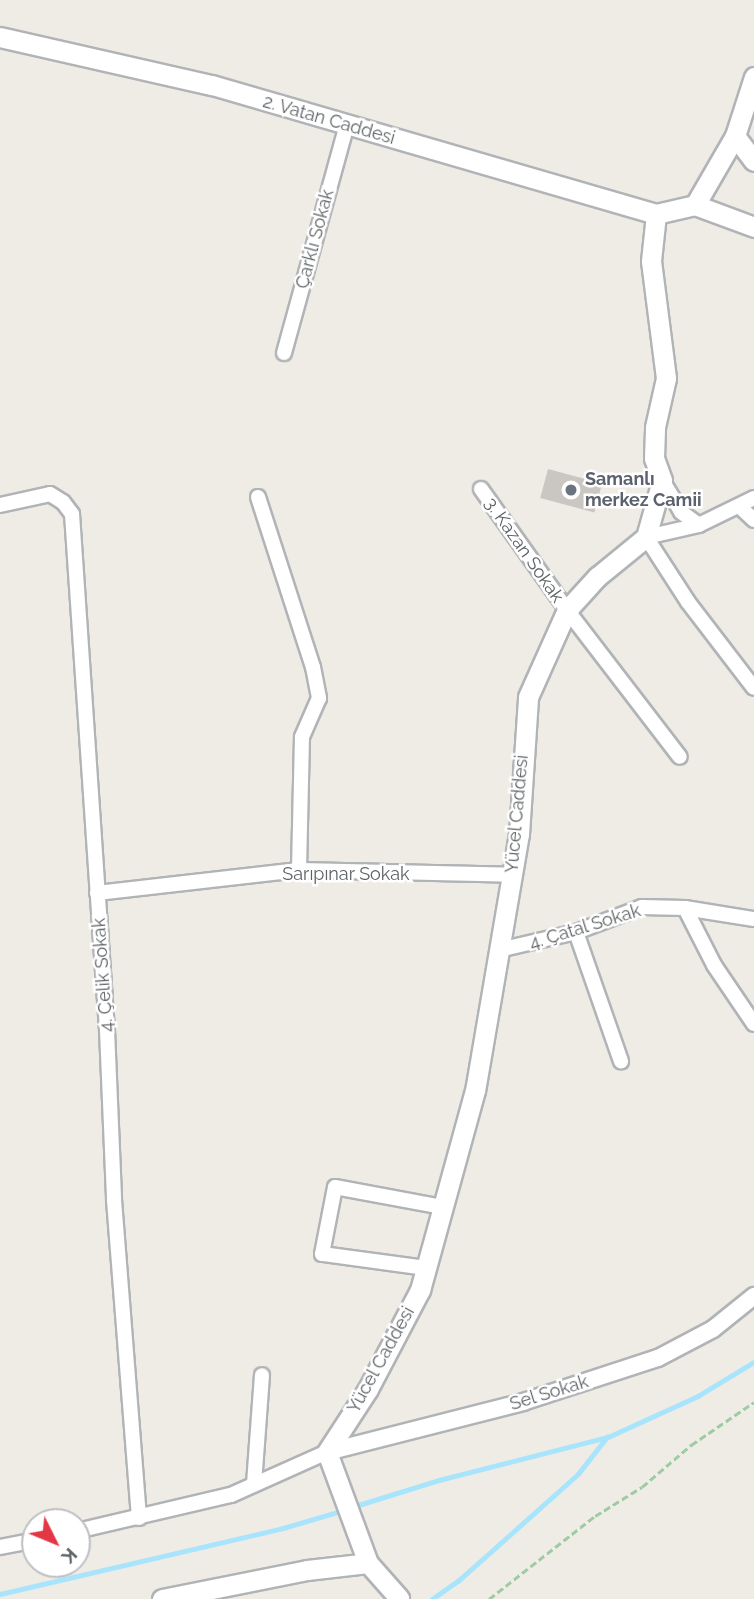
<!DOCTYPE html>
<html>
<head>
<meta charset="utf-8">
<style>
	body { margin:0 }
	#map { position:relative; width:754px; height:1599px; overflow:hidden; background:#efebe5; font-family:Raleway,sans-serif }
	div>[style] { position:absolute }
	.stream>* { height:4.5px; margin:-2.25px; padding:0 2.25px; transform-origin:2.25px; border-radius:2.25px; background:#a8e5fc }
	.building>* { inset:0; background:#cac6c2; transform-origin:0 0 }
	.path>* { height:2.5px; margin-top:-1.25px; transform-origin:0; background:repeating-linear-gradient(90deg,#9fcba4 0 7px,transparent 0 10.5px) }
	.roads { filter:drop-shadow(2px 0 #b1b4b7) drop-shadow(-2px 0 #b1b4b7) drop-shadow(0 2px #b1b4b7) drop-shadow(0 -2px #b1b4b7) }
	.minor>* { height:14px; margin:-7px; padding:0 7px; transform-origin:7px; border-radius:7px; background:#fff }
	.tertiary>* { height:16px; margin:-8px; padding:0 8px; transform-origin:8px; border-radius:8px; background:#fff }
	.secondary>* { height:19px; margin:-9.5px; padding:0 9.5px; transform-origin:9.5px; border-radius:9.5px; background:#fff }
	.dots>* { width:19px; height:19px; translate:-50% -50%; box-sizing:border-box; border:4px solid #fff; border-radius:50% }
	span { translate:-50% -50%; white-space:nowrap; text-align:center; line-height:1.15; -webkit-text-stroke:5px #fff; paint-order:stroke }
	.street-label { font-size:18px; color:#5d6265 }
	.worship-label { font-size:18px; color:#5b616d; font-weight:700 }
	.left { translate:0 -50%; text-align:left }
	.north { position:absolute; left:21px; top:1508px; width:70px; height:70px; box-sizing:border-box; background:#fff; border:2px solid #bec0c1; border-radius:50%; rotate:133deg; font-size:19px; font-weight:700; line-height:28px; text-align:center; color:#5d6265 }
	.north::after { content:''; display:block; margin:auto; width:24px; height:32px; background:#e43644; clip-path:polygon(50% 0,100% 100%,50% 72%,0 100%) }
</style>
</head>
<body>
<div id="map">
	<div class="stream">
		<i style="left:352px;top:1507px;width:91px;rotate:-17.2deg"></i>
		<i style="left:439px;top:1480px;width:174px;rotate:-14.3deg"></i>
		<i style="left:608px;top:1437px;width:99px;rotate:-24.5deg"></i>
		<i style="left:698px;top:1396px;width:66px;rotate:-31.3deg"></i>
		<i style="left:0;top:1594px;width:291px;rotate:-13.1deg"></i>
		<i style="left:283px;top:1528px;width:64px;rotate:-16.4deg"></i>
		<i style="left:432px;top:1599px;width:32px;rotate:-35deg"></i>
		<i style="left:458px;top:1581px;width:161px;rotate:-41.7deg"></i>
		<i style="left:578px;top:1474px;width:47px;rotate:-51.9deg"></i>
	</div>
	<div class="building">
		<i style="left:548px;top:469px;width:56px;height:30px;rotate:15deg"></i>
	</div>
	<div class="path">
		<i style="left:489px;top:1599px;width:135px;rotate:-38.1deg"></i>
		<i style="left:595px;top:1516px;width:55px;rotate:-31.7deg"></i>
		<i style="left:642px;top:1487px;width:65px;rotate:-40.6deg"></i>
		<i style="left:691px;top:1445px;width:76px;rotate:-34.3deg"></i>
	</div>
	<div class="roads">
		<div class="minor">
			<i style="left:284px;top:353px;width:237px;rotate:-74.6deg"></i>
			<i style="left:662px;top:480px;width:37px;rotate:59deg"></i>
			<i style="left:681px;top:512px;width:22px;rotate:36deg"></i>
			<i style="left:481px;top:489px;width:148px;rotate:54.6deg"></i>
			<i style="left:567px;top:610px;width:185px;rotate:52.5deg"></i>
			<i style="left:258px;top:497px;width:179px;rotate:72.1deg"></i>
			<i style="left:313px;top:667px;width:32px;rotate:79deg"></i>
			<i style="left:319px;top:698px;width:43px;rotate:113.6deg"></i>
			<i style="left:302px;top:737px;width:133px;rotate:91.3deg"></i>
			<i style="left:754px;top:498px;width:61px;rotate:153.9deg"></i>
			<i style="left:699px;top:525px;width:54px;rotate:167.2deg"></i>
			<i style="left:646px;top:537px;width:77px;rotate:57.1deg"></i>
			<i style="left:688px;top:602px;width:108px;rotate:52.5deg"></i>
			<i style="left:0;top:505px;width:51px;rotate:-12.4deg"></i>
			<i style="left:50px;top:494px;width:15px;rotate:32deg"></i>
			<i style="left:63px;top:502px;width:15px;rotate:53deg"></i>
			<i style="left:72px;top:514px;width:517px;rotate:86.12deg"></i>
			<i style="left:107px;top:1030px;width:170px;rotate:87.6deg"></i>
			<i style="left:114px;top:1200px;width:319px;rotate:85.5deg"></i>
			<i style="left:740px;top:507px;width:19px;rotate:43deg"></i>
			<i style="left:97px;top:893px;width:203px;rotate:-6.5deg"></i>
			<i style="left:299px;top:870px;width:214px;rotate:1.3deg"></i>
			<i style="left:685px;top:908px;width:64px;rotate:63deg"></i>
			<i style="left:714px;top:965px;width:71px;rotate:55.9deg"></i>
			<i style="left:576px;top:932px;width:137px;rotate:70.8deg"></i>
			<i style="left:499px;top:950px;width:79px;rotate:-13.2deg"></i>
			<i style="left:576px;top:932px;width:71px;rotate:-20.7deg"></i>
			<i style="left:642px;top:907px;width:43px;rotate:1.3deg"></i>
			<i style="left:685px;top:908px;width:70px;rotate:9.1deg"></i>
			<i style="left:426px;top:1268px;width:105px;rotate:-172.3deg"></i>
			<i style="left:322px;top:1254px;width:68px;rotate:-79deg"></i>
			<i style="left:335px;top:1187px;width:110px;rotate:10.5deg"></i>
			<i style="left:254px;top:1484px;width:109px;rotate:-85.8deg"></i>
			<i style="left:77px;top:1531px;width:158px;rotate:-13.2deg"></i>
			<i style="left:231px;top:1495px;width:105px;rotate:-24.1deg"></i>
			<i style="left:0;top:1547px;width:36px;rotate:-11deg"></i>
		</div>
		<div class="tertiary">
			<i style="left:327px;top:1452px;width:202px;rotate:-14.3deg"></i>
			<i style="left:523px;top:1402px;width:142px;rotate:-18.1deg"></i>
			<i style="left:658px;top:1358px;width:62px;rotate:-27.8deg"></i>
			<i style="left:713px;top:1329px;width:53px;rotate:-38.8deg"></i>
		</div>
		<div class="secondary">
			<i style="left:0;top:37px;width:217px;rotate:12.8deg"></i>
			<i style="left:212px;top:85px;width:462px;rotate:16.2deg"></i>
			<i style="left:656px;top:214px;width:40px;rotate:-13deg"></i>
			<i style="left:695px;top:205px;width:63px;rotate:20.4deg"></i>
			<i style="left:735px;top:136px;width:31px;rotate:53deg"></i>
			<i style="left:695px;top:205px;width:80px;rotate:-59.9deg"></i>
			<i style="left:735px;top:136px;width:62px;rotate:-72.1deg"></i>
			<i style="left:368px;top:1563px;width:118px;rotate:-110.3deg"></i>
			<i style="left:327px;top:1452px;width:75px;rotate:-56.9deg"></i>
			<i style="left:368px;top:1389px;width:112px;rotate:-62.3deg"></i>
			<i style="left:420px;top:1290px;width:206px;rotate:-74.6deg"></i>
			<i style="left:475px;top:1091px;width:261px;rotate:-80.3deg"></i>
			<i style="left:519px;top:834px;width:137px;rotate:-86.2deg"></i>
			<i style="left:528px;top:697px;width:95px;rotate:-65.9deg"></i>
			<i style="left:567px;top:610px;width:45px;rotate:-47.7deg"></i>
			<i style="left:597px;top:577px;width:63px;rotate:-39.2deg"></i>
			<i style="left:646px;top:537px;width:59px;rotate:-74.3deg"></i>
			<i style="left:662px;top:480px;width:23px;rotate:-110deg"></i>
			<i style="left:654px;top:458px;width:31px;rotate:-88deg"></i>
			<i style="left:655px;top:427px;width:50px;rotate:-77.3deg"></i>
			<i style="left:666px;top:378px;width:118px;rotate:-97.3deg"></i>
			<i style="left:651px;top:261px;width:47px;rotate:-83.9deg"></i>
			<i style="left:162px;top:1599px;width:148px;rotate:-11.3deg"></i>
			<i style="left:307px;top:1570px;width:61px;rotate:-6.5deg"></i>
			<i style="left:368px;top:1563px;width:47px;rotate:48.5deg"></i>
		</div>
	</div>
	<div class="dots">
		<i style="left:571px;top:490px;background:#6b7280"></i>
	</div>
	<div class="street-label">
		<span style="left:329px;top:120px;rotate:16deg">2. Vatan Caddesi</span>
		<span style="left:315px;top:239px;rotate:-75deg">Çarklı Sokak</span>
		<span style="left:524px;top:550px;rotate:55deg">3. Kazan Sokak</span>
		<span style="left:517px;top:814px;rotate:-85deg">Yücel Caddesi</span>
		<span style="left:346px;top:874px">Sarıpınar Sokak</span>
		<span style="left:585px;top:927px;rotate:-17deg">4. Çatal Sokak</span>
		<span style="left:103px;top:975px;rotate:-94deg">4. Çelik Sokak</span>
		<span style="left:381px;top:1360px;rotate:-61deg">Yücel Caddesi</span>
		<span style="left:549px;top:1393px;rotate:-17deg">Sel Sokak</span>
	</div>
	<div class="worship-label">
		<span class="left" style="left:585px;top:490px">Samanlı<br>merkez Camii</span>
	</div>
	<div class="north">K</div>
</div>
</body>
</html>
